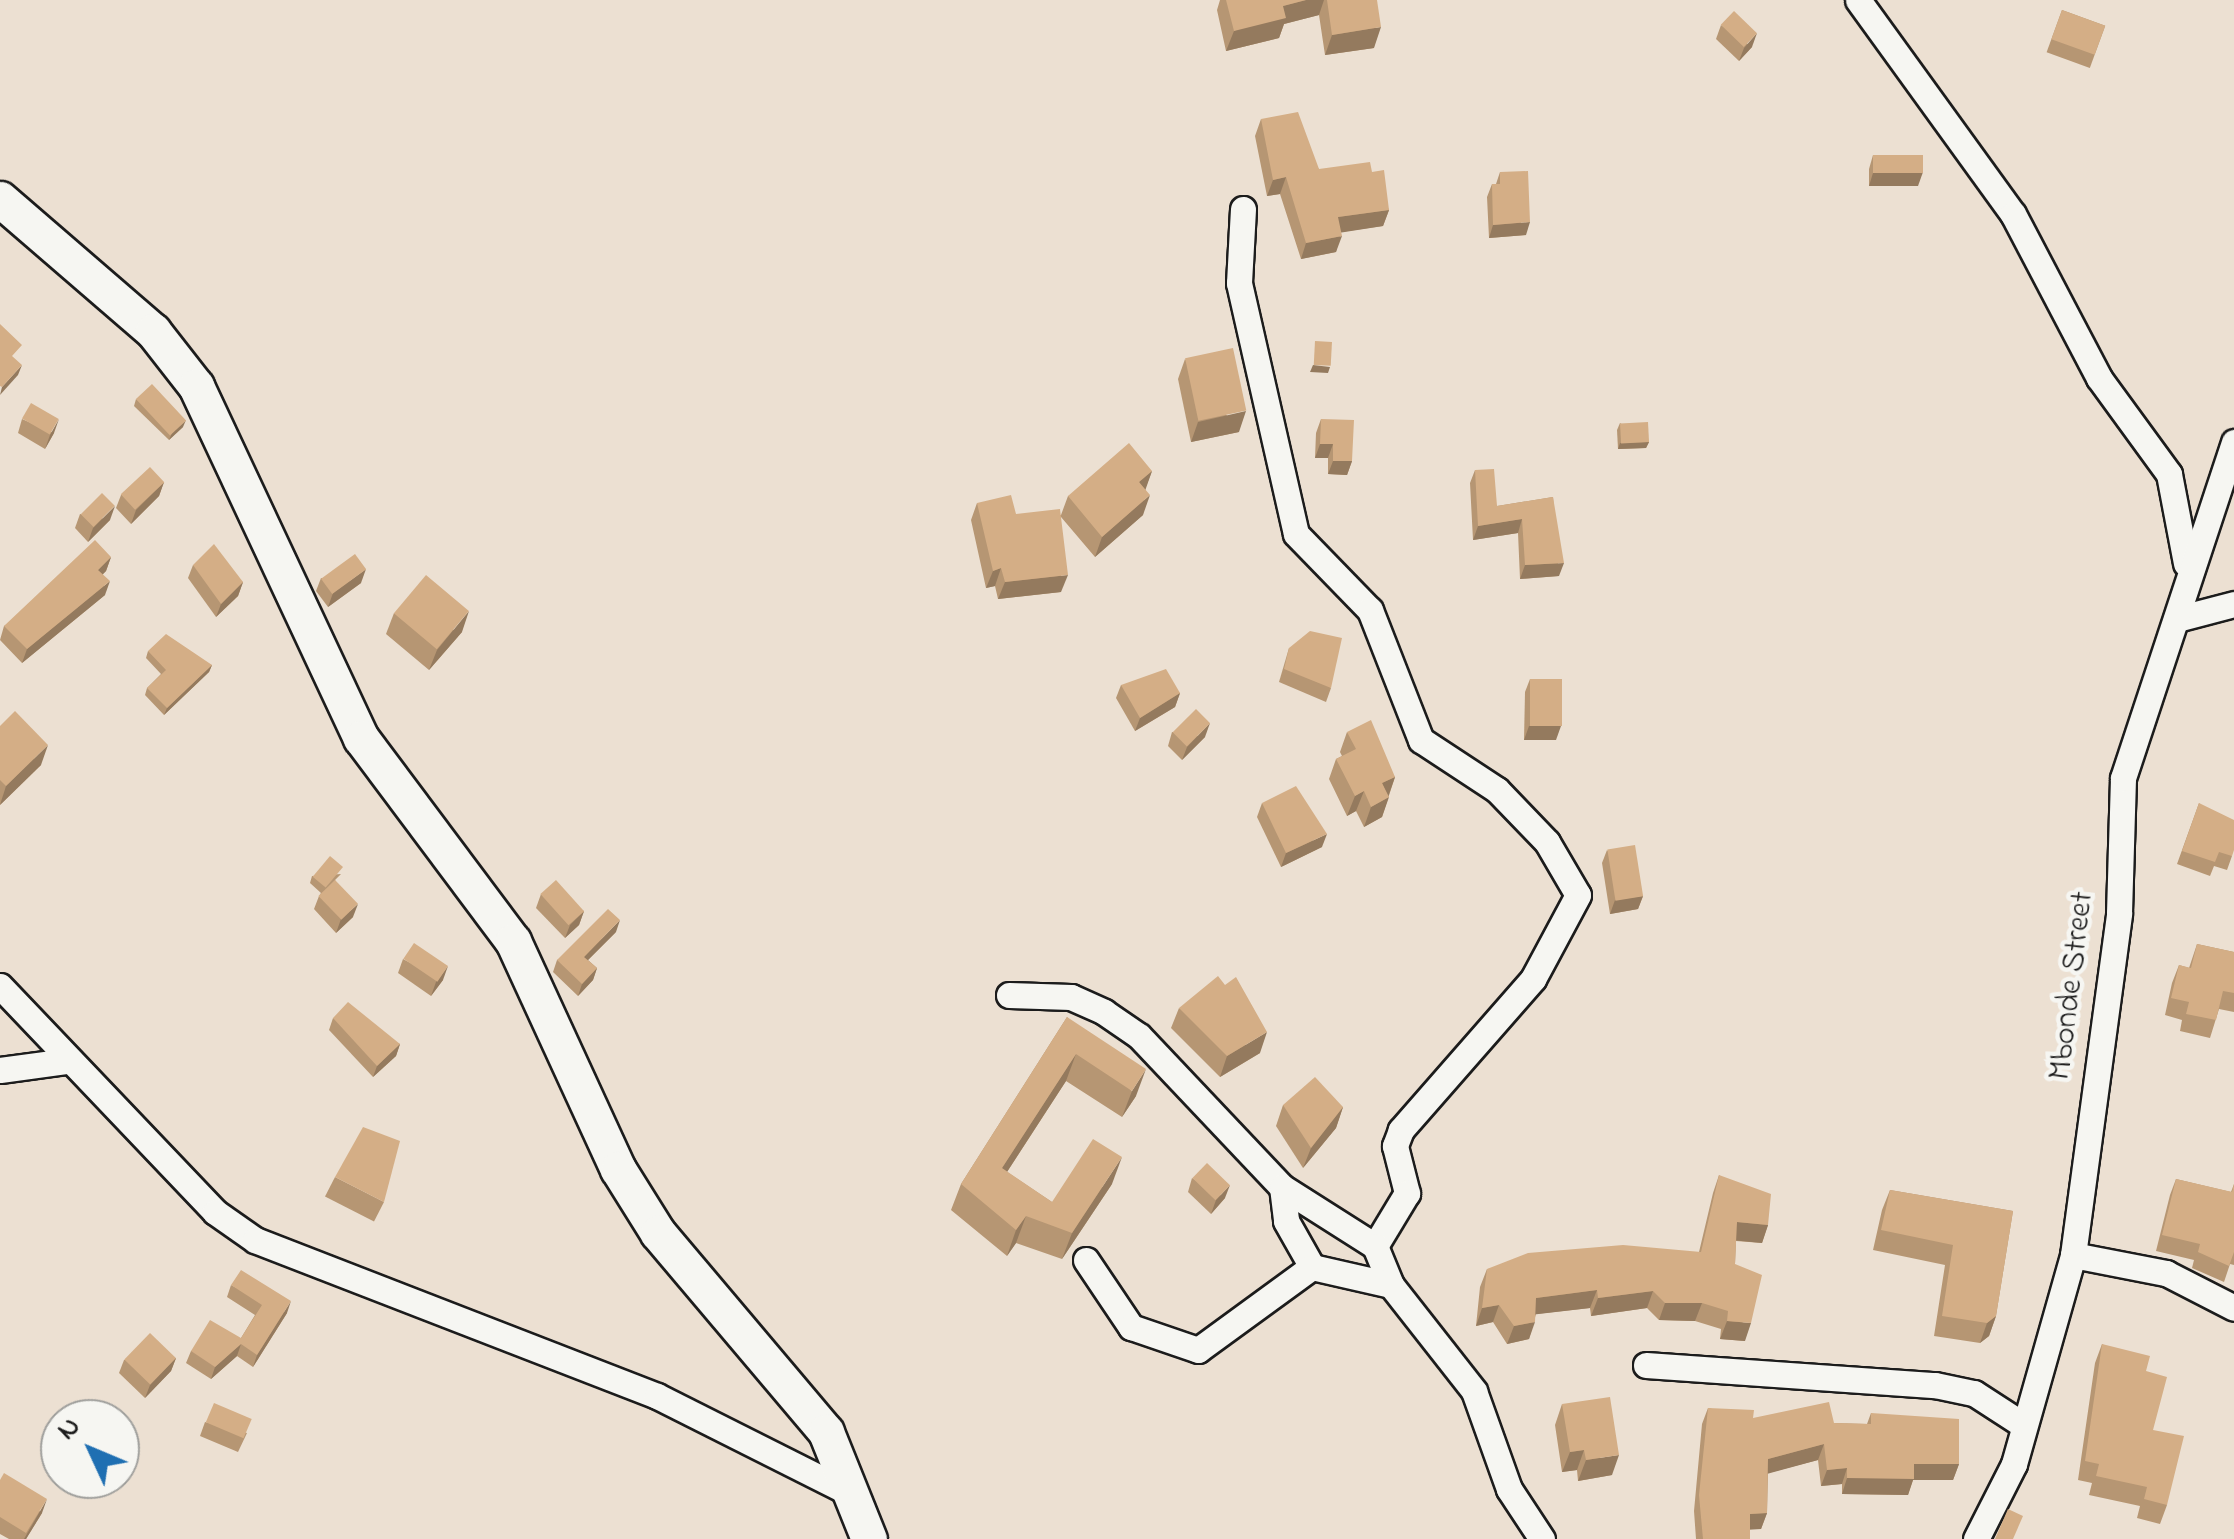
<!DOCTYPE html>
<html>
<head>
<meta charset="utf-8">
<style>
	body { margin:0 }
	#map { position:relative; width:2234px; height:1539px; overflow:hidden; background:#ece0d2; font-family:"Indie Flower",sans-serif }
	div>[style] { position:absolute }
	.roads { filter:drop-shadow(2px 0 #1c1c1c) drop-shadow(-2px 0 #1c1c1c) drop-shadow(0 2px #1c1c1c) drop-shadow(0 -2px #1c1c1c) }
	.street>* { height:25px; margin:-12.5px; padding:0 12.5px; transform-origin:12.5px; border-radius:12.5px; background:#f6f6f2 }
	.secondary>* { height:35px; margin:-17.5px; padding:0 17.5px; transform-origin:17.5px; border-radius:17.5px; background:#f6f6f2 }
	.wall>* { inset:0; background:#b69673; transform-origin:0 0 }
	.shaded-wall>* { inset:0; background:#947a5e }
	.building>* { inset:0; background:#d4ae86; transform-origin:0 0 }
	span { translate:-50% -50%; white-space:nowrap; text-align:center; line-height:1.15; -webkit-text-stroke:9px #f6f6f2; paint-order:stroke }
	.street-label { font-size:32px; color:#1c1c1c }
	.north { position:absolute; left:40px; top:1399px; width:100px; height:100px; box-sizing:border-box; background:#f6f6f2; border:2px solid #9f9f9c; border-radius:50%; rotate:314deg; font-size:28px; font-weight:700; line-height:40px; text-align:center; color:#1c1c1c }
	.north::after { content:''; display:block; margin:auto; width:35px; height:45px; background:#1f6fb2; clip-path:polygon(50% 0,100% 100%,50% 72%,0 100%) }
</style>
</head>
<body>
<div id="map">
	<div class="roads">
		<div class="street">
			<i style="left:1858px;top:0;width:264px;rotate:54.1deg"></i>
			<i style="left:2013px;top:214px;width:185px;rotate:62.3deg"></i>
			<i style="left:2099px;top:378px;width:119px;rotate:53.9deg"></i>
			<i style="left:2169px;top:474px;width:91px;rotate:79.2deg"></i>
			<i style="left:1243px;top:209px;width:74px;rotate:93.1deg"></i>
			<i style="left:1239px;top:283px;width:257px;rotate:77.2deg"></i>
			<i style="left:1296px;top:534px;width:106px;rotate:45.8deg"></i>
			<i style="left:1370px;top:610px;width:140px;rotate:68.6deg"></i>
			<i style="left:1421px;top:740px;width:91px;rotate:33.3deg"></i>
			<i style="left:1497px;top:790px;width:72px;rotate:46.1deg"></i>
			<i style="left:1547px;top:842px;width:61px;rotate:59.7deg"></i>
			<i style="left:1578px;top:895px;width:95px;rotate:118.2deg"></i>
			<i style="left:1533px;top:979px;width:201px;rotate:131.2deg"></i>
			<i style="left:1401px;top:1130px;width:17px;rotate:111deg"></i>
			<i style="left:1395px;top:1146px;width:49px;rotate:75.7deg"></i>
			<i style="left:1407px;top:1193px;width:62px;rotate:121.1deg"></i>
			<i style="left:2177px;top:619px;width:59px;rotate:-14.7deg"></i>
			<i style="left:0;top:986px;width:312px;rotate:46.4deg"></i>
			<i style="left:215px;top:1212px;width:49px;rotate:35deg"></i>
			<i style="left:255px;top:1240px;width:431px;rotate:21.2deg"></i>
			<i style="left:657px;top:1396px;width:216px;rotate:26.7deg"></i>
			<i style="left:1009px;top:995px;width:62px;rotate:1.8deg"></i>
			<i style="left:1071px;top:997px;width:36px;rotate:24deg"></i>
			<i style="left:1104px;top:1012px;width:42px;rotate:34.4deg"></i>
			<i style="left:1139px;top:1036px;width:208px;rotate:46.6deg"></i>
			<i style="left:1282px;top:1187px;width:110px;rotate:32.4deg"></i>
			<i style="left:1375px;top:1246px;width:42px;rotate:67.7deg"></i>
			<i style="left:1391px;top:1285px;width:135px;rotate:51.9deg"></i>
			<i style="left:1474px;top:1391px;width:104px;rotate:70.3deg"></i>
			<i style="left:1509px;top:1489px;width:60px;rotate:56.6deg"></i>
			<i style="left:0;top:1070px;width:68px;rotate:-7.7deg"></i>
			<i style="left:1282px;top:1187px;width:34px;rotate:83deg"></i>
			<i style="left:1286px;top:1221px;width:53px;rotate:60.5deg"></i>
			<i style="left:2073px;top:1255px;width:95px;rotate:11deg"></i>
			<i style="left:2166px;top:1273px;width:76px;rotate:27.2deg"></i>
			<i style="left:1086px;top:1260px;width:81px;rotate:56.1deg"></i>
			<i style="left:1131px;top:1327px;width:71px;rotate:18.9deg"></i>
			<i style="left:1198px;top:1350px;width:141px;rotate:-36.1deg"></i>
			<i style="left:1312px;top:1267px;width:81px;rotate:12.8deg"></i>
			<i style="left:1646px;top:1365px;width:290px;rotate:4deg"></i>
			<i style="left:1935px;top:1385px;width:40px;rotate:12deg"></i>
			<i style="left:1974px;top:1393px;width:57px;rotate:32.9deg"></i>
			<i style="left:1976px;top:1539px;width:84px;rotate:-63.1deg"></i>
			<i style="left:2014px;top:1464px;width:217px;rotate:-74.2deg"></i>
			<i style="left:2073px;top:1255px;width:345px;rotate:-82.3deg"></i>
			<i style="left:2119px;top:913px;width:135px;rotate:-88.3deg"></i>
			<i style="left:2123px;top:778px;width:354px;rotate:-71.7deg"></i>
		</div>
		<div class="secondary">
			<i style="left:0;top:199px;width:202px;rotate:40.8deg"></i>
			<i style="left:153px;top:331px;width:70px;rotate:52deg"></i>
			<i style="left:196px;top:386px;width:389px;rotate:64.9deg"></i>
			<i style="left:361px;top:738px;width:254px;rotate:53.2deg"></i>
			<i style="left:513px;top:941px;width:251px;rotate:65.3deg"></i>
			<i style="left:618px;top:1169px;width:75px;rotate:58deg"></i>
			<i style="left:658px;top:1233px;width:260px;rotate:49.8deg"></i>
			<i style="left:826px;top:1432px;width:115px;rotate:68.1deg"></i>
		</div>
	</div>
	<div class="wall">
		<i style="clip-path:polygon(1220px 0,1377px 0,1374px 48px,1325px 55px,1319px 15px,1284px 24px,1279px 38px,1226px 51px,1217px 10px)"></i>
		<i style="left:2062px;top:10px;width:46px;height:45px;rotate:20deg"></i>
		<i style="clip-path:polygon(1721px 25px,1752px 47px,1739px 61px,1716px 39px)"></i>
		<i style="clip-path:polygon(1261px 119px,1319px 169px,1372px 172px,1389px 210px,1383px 226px,1341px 232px,1336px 252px,1301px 259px,1280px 194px,1267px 196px,1255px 136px)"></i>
		<i style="clip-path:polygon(1873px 155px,1918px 186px,1869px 186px,1869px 169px)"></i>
		<i style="clip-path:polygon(1500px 172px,1526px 235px,1489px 238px,1487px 197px,1492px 184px,1496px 184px)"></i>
		<i style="clip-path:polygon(1185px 359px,1239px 432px,1191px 442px,1178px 379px)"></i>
		<i style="clip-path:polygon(136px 399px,183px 427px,169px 440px,134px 406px)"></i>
		<i style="clip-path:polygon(22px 419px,54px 433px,45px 449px,18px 433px)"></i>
		<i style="clip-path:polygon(1321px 419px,1352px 461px,1347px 475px,1328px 474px,1328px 458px,1315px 458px,1316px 433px)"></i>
		<i style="clip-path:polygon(1620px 423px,1649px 442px,1646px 448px,1618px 449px,1617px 430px)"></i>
		<i style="clip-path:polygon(1475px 470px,1497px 506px,1553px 497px,1559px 576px,1520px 579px,1518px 533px,1473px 540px,1470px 483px)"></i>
		<i style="clip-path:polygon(1152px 471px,1145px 489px,1143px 515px,1095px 557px,1061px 517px,1061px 592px,998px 599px,995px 586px,986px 588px,971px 520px,977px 503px,1016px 514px,1061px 515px,1068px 496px)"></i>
		<i style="clip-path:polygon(164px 482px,159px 496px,131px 524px,116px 508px,121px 495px)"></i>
		<i style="clip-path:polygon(80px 514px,110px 520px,88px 542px,75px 528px)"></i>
		<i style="clip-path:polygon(111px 557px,106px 571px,103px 574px,105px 595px,22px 663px,0 640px,4px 626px)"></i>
		<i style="clip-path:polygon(193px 565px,243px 582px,238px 596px,216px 617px,188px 578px)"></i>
		<i style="clip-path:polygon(321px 578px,361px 583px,328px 607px,316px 591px)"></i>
		<i style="clip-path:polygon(394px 613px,462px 632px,429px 670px,386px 634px)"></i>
		<i style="clip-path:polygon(1289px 648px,1331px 688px,1326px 702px,1279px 682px)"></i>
		<i style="clip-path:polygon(148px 651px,212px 665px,209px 672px,164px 715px,145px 695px,147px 688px,161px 674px,146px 658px)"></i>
		<i style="clip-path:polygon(1530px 679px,1556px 740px,1524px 740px,1525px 692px)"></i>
		<i style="clip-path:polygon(1121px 685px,1180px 693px,1175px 707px,1135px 731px,1116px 698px)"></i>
		<i style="clip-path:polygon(0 726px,41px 765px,0 805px)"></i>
		<i style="clip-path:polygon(1172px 732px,1205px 737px,1182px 760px,1168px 746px)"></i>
		<i style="clip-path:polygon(1347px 732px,1395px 777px,1382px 817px,1364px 827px,1356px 811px,1347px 816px,1329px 779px,1336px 759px,1342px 756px,1340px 752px)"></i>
		<i style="clip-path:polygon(1262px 803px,1322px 847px,1281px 867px,1257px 817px)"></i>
		<i style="clip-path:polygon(2199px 803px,2232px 856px,2227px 870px,2214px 866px,2210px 876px,2177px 864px)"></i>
		<i style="clip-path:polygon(1607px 850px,1643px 896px,1638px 909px,1610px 914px,1602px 863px)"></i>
		<i style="clip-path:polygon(341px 874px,335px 880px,353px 917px,336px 933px,314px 909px,319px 896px,321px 893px,310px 883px,312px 876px)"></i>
		<i style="clip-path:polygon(541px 894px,584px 911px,579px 925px,565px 938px,536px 908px)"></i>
		<i style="clip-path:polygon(616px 932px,588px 960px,597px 968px,593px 980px,578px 996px,553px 972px,557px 960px)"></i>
		<i style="clip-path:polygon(2197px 944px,2234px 952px,2234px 1012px,2219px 1009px,2210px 1038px,2180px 1031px,2182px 1020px,2165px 1015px,2172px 983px,2179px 965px,2189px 968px)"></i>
		<i style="clip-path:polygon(403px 959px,443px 980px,431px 996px,398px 973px)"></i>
		<i style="clip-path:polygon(1179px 1008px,1260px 1053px,1220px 1077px,1171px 1028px)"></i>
		<i style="clip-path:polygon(1067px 1017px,1136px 1096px,1122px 1117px,1066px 1081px,1007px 1172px,1052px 1202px,1112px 1184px,1062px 1259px,1016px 1243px,1007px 1256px,951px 1210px,961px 1184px)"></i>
		<i style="clip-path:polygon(333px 1018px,400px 1044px,396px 1056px,373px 1077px,329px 1030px)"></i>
		<i style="clip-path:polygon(1283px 1105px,1343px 1107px,1336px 1128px,1303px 1168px,1276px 1126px)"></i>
		<i style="clip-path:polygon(1719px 1175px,1768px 1225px,1762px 1243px,1736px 1241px,1735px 1264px,1745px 1341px,1720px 1339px,1721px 1329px,1695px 1321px,1659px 1320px,1647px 1308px,1591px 1316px,1590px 1308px,1536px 1314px,1529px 1339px,1507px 1344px,1493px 1322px,1476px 1326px,1480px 1287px,1487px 1269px,1699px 1252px,1713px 1193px)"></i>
		<i style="left:335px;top:1177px;width:55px;height:22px;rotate:27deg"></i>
		<i style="clip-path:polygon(1192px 1178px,1225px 1198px,1211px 1214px,1188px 1192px)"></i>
		<i style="clip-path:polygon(2176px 1179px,2231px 1192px,2234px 1184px,2234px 1265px,2230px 1264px,2224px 1282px,2192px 1268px,2194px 1260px,2156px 1251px,2170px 1195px)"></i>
		<i style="clip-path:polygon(1890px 1190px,2013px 1211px,1996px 1316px,1989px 1336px,1980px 1343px,1934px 1336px,1945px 1265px,1873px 1250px,1882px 1210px)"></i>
		<i style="clip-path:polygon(231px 1285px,287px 1313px,253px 1367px,237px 1356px,211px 1379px,186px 1363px,191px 1351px,241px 1338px,255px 1315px,227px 1297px)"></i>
		<i style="clip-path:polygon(2102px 1344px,2146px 1371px,2153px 1430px,2167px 1505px,2160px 1524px,2137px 1518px,2140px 1506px,2089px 1495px,2092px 1483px,2078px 1480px,2095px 1363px)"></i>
		<i style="clip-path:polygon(176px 1358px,171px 1371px,145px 1398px,119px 1373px,124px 1360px)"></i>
		<i style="clip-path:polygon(1562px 1404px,1612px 1475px,1578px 1481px,1577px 1470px,1562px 1472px,1555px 1425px)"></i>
		<i style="clip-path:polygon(1708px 1408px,1753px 1418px,1834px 1423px,1867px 1424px,1871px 1413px,1959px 1464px,1953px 1480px,1913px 1480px,1908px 1495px,1842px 1494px,1842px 1484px,1821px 1486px,1818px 1460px,1768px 1473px,1767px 1513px,1761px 1529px,1750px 1529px,1750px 1539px,1696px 1539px,1694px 1511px,1702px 1424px)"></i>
		<i style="clip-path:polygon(205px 1422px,247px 1433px,238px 1452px,200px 1436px)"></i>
		<i style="clip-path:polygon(0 1480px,42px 1513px,26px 1539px,9px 1539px,0 1534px)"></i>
	</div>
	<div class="shaded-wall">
		<i style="clip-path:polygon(1306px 0,1324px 0,1319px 15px,1284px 24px,1279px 38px,1226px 51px,1234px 31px,1283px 6px)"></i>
		<i style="clip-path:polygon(1381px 27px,1374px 48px,1325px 55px,1332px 35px)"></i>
		<i style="clip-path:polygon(1757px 33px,1752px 47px,1739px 61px,1744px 48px)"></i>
		<i style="clip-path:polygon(1923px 172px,1918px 186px,1869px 186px,1873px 173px)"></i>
		<i style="clip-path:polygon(1286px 177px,1280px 194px,1267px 196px,1273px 180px)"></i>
		<i style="clip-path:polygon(1389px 210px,1383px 226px,1332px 234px,1338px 217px)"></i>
		<i style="clip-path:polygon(1530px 222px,1526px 235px,1489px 238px,1493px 225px)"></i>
		<i style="clip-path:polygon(1342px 236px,1336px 252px,1301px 259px,1306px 243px)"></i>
		<i style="clip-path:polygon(22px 365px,18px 375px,0 395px,2px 387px)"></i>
		<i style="clip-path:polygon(1313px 365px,1330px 367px,1328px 373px,1310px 372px)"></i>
		<i style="clip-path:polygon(1246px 411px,1239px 432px,1191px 442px,1198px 422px)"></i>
		<i style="clip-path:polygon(59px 419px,54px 433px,45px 449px,50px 435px)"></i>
		<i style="clip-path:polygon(186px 420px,183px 427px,169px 440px,172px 433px)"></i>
		<i style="clip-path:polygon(1649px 442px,1646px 448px,1618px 449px,1620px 443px)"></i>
		<i style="clip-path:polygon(1320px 444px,1333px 444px,1328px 458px,1315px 458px)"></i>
		<i style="clip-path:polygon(1333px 461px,1352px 461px,1347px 475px,1328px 474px)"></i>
		<i style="clip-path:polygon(1152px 471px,1145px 491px,1139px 482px)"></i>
		<i style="clip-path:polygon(164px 482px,159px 496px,131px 524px,136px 510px)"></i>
		<i style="clip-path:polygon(1150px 495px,1143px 515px,1095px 557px,1102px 537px)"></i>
		<i style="clip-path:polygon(115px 506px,110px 520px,88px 542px,93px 528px)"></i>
		<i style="clip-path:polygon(1522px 519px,1518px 533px,1473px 540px,1478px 526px)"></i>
		<i style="clip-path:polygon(111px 557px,106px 571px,93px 584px,98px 570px)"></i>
		<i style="clip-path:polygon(1564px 563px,1559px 576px,1520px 579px,1525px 565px)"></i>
		<i style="clip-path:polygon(1001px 568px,995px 586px,986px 588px,993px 571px)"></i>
		<i style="clip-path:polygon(366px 569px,361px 583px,328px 607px,333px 593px)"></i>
		<i style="clip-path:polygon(1068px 575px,1061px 592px,998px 599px,1005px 582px)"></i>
		<i style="clip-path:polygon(110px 581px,105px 595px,22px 663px,27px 649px)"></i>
		<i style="clip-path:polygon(243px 582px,238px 596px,216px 617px,221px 604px)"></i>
		<i style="clip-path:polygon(469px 611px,462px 632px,429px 670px,437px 650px)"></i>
		<i style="clip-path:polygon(212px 665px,209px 672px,164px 715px,167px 708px)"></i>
		<i style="clip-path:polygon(1180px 693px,1175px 707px,1135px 731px,1140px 718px)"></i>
		<i style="clip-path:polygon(1210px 723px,1205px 737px,1182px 760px,1187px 747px)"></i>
		<i style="clip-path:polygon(1529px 726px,1561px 726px,1556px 740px,1524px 740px)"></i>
		<i style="clip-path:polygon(48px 745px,41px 765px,0 805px,6px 786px)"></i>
		<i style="clip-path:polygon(1395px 777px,1388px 797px,1382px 783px)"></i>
		<i style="clip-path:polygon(1364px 791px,1356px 811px,1347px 816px,1355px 796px)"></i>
		<i style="clip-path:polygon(1389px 797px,1382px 817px,1364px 827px,1371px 807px)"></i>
		<i style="clip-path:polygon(1327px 834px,1322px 847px,1281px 867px,1286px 853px)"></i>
		<i style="clip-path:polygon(1643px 896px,1638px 909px,1610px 914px,1615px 900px)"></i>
		<i style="clip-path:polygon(358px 904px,353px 917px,336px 933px,341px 919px)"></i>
		<i style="clip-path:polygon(584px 911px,579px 925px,565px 938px,570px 925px)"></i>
		<i style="clip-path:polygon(620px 920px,616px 932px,580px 968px,584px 957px)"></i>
		<i style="clip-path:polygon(448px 966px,443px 980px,431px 996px,436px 982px)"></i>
		<i style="clip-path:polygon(597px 968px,593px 980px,578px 996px,582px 984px)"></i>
		<i style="clip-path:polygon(1267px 1032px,1260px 1053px,1220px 1077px,1227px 1056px)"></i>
		<i style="clip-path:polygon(400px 1044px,396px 1056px,373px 1077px,377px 1066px)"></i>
		<i style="clip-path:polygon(1076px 1054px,1066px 1081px,992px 1195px,1002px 1168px)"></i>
		<i style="clip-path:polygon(1146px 1069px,1136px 1096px,1122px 1117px,1132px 1091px)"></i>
		<i style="clip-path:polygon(1343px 1107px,1336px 1128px,1303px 1168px,1311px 1148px)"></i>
		<i style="clip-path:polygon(1122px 1157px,1112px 1184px,1062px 1259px,1072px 1233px)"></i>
		<i style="clip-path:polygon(1230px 1185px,1225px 1198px,1211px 1214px,1216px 1200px)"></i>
		<i style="clip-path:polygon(1026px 1216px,1016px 1243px,1007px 1256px,1016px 1230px)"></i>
		<i style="clip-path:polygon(1737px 1222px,1768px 1225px,1762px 1243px,1731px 1240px)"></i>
		<i style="clip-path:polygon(1597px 1290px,1590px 1308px,1530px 1315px,1536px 1298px)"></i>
		<i style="clip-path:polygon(1653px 1291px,1647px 1308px,1591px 1316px,1598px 1298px)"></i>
		<i style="clip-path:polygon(291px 1301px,287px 1313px,253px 1367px,257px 1355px)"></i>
		<i style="clip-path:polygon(1665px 1303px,1702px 1303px,1695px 1321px,1659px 1320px)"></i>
		<i style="clip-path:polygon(1499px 1305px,1493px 1322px,1476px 1326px,1482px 1308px)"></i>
		<i style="clip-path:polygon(1996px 1316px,1989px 1336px,1980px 1343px,1987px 1323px)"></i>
		<i style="clip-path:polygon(1727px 1321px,1751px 1323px,1745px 1341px,1720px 1339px)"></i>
		<i style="clip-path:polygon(1535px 1322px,1529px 1339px,1507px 1344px,1514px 1326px)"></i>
		<i style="clip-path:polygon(241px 1344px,237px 1356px,211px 1379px,215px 1367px)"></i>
		<i style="clip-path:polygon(176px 1358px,171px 1371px,145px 1398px,150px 1385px)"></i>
		<i style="clip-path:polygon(1824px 1444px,1818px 1460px,1763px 1475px,1768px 1459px)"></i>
		<i style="clip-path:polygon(1584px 1450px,1577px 1470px,1562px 1472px,1570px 1452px)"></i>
		<i style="clip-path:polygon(1619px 1455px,1612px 1475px,1578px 1481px,1586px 1460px)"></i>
		<i style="clip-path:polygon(1914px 1464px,1959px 1464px,1953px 1480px,1913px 1480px,1908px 1495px,1842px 1494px,1847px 1478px)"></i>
		<i style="clip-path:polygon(1847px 1468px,1842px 1484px,1821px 1486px,1827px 1470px)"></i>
		<i style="clip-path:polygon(47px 1499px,42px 1513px,26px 1539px,24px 1539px)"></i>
		<i style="clip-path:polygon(1767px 1513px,1761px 1529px,1744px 1530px,1750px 1514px)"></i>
	</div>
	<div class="building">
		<i style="clip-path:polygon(1226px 0,1306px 0,1283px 6px,1286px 18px,1234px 31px)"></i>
		<i style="clip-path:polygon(1327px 0,1377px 0,1381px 27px,1332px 35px)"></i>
		<i style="left:2062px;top:10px;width:46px;height:31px;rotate:20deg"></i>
		<i style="left:1734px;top:11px;width:32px;height:19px;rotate:44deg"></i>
		<i style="clip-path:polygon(1298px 112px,1319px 169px,1370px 162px,1372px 172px,1384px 170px,1389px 210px,1338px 217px,1342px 236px,1306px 243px,1286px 177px,1273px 180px,1261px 119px)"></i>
		<i style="left:1873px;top:155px;width:50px;height:18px"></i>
		<i style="clip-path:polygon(1528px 171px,1530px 222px,1493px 225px,1492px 184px,1500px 184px,1500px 172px)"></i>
		<i style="clip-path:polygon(0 324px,22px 345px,12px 356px,22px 365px,2px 387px,0 386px)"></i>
		<i style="left:1315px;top:341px;width:17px;height:24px;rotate:3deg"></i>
		<i style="left:1233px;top:348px;width:64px;height:49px;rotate:78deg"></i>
		<i style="left:152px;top:384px;width:50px;height:22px;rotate:47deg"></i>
		<i style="left:31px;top:403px;width:32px;height:18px;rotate:30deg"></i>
		<i style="clip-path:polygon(1321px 419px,1354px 420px,1352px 461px,1333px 461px,1333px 444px,1320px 444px)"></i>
		<i style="left:1648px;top:422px;width:20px;height:28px;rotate:87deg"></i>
		<i style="clip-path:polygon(1129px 443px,1152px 471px,1139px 482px,1150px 495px,1102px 537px,1068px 496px)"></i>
		<i style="left:150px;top:467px;width:21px;height:40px;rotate:47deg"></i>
		<i style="clip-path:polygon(1494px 469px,1497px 506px,1553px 497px,1564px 563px,1525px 565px,1522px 519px,1478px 526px,1475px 470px)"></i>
		<i style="left:102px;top:493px;width:18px;height:30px;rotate:45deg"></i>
		<i style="clip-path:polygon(1011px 495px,1016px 514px,1060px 509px,1068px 575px,1005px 582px,1001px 568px,993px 571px,977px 503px)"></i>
		<i style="clip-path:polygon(95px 540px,111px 557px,98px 570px,110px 581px,27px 649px,4px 626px)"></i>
		<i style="clip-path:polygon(214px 544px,243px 582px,221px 604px,193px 565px)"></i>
		<i style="left:355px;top:554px;width:19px;height:42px;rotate:54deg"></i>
		<i style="left:426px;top:575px;width:56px;height:50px;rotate:40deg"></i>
		<i style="clip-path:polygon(1310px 631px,1342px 638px,1331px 688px,1284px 669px,1289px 648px)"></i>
		<i style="clip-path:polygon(166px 634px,212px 665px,167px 708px,147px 688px,166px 670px,148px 651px)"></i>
		<i style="clip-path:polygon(1166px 669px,1180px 693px,1140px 718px,1121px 685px)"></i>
		<i style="left:1530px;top:679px;width:32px;height:47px"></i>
		<i style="left:1196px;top:709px;width:20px;height:33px;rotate:45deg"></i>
		<i style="clip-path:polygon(15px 711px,48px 745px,6px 786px,0 780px,0 726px)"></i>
		<i style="clip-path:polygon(1371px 720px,1395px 777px,1382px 783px,1389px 797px,1371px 807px,1364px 791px,1355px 796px,1336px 759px,1356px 749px,1347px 732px)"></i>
		<i style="clip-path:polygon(1296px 786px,1327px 834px,1286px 853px,1262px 803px)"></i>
		<i style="clip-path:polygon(2199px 803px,2234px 820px,2234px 850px,2232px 856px,2219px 852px,2215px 862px,2182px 851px)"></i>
		<i style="left:1635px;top:845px;width:52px;height:28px;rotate:81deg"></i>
		<i style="left:330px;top:856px;width:17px;height:27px;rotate:40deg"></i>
		<i style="left:335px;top:880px;width:33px;height:23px;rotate:46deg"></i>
		<i style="left:556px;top:880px;width:42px;height:21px;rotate:48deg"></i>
		<i style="clip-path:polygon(608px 909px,620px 920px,584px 957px,597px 968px,582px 984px,557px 960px)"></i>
		<i style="left:414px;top:943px;width:41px;height:19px;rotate:34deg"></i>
		<i style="clip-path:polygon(2197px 944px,2234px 952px,2234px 993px,2223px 991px,2216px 1020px,2186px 1014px,2189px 1002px,2171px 998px,2179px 965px,2191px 968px)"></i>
		<i style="clip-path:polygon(1218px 976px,1225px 985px,1236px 977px,1267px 1032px,1227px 1056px,1179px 1008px)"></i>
		<i style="clip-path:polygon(348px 1002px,400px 1044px,377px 1066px,333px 1018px)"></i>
		<i style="clip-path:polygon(1067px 1017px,1146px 1069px,1132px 1091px,1076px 1054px,1002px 1168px,1052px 1202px,1093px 1139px,1122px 1157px,1072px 1233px,1026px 1216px,1016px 1230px,961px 1184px)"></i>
		<i style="clip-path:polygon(1315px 1077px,1343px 1107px,1311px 1148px,1283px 1105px)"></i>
		<i style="clip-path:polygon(363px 1127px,400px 1141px,384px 1202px,335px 1177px)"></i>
		<i style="left:1207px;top:1163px;width:32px;height:21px;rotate:44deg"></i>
		<i style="clip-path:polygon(1719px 1175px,1771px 1194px,1768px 1225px,1737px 1222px,1735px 1264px,1762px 1275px,1751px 1323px,1727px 1321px,1728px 1311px,1702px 1303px,1665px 1303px,1653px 1291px,1598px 1298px,1597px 1290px,1536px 1298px,1535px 1322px,1514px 1326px,1499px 1305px,1482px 1308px,1487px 1269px,1528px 1253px,1623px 1245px,1701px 1252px)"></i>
		<i style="clip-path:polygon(2176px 1179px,2232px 1192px,2234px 1184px,2234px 1252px,2229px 1266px,2198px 1252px,2200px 1244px,2162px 1235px)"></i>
		<i style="clip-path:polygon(1890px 1190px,2013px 1211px,1996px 1316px,1987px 1323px,1942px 1316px,1953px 1245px,1881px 1230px)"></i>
		<i style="clip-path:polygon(241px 1270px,291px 1301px,257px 1355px,241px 1344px,215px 1367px,191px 1351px,210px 1320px,241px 1338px,262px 1305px,231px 1285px)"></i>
		<i style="left:150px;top:1333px;width:36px;height:37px;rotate:44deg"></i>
		<i style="clip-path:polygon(2102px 1344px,2150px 1356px,2146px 1371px,2167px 1377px,2153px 1430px,2184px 1436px,2167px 1505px,2144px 1499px,2147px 1487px,2096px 1476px,2099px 1464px,2085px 1461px)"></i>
		<i style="clip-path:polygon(1610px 1397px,1619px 1455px,1586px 1460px,1584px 1450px,1570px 1452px,1562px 1404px)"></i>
		<i style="clip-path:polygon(1829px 1402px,1834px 1423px,1871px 1424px,1871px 1413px,1959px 1419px,1959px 1464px,1914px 1464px,1914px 1479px,1847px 1478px,1847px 1468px,1827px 1470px,1824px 1444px,1768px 1459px,1767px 1513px,1750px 1514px,1750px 1539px,1703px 1539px,1699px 1495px,1708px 1408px,1754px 1410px,1753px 1418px)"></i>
		<i style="left:214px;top:1403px;width:41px;height:21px;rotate:23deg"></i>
		<i style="clip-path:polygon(4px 1473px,47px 1499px,26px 1533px,0 1517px,0 1480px)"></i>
		<i style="clip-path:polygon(2008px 1509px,2023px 1516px,2013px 1539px,1995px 1539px)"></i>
	</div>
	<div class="street-label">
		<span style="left:2073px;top:986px;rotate:-83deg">Mbonde Street</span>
	</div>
	<div class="north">N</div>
</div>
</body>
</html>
